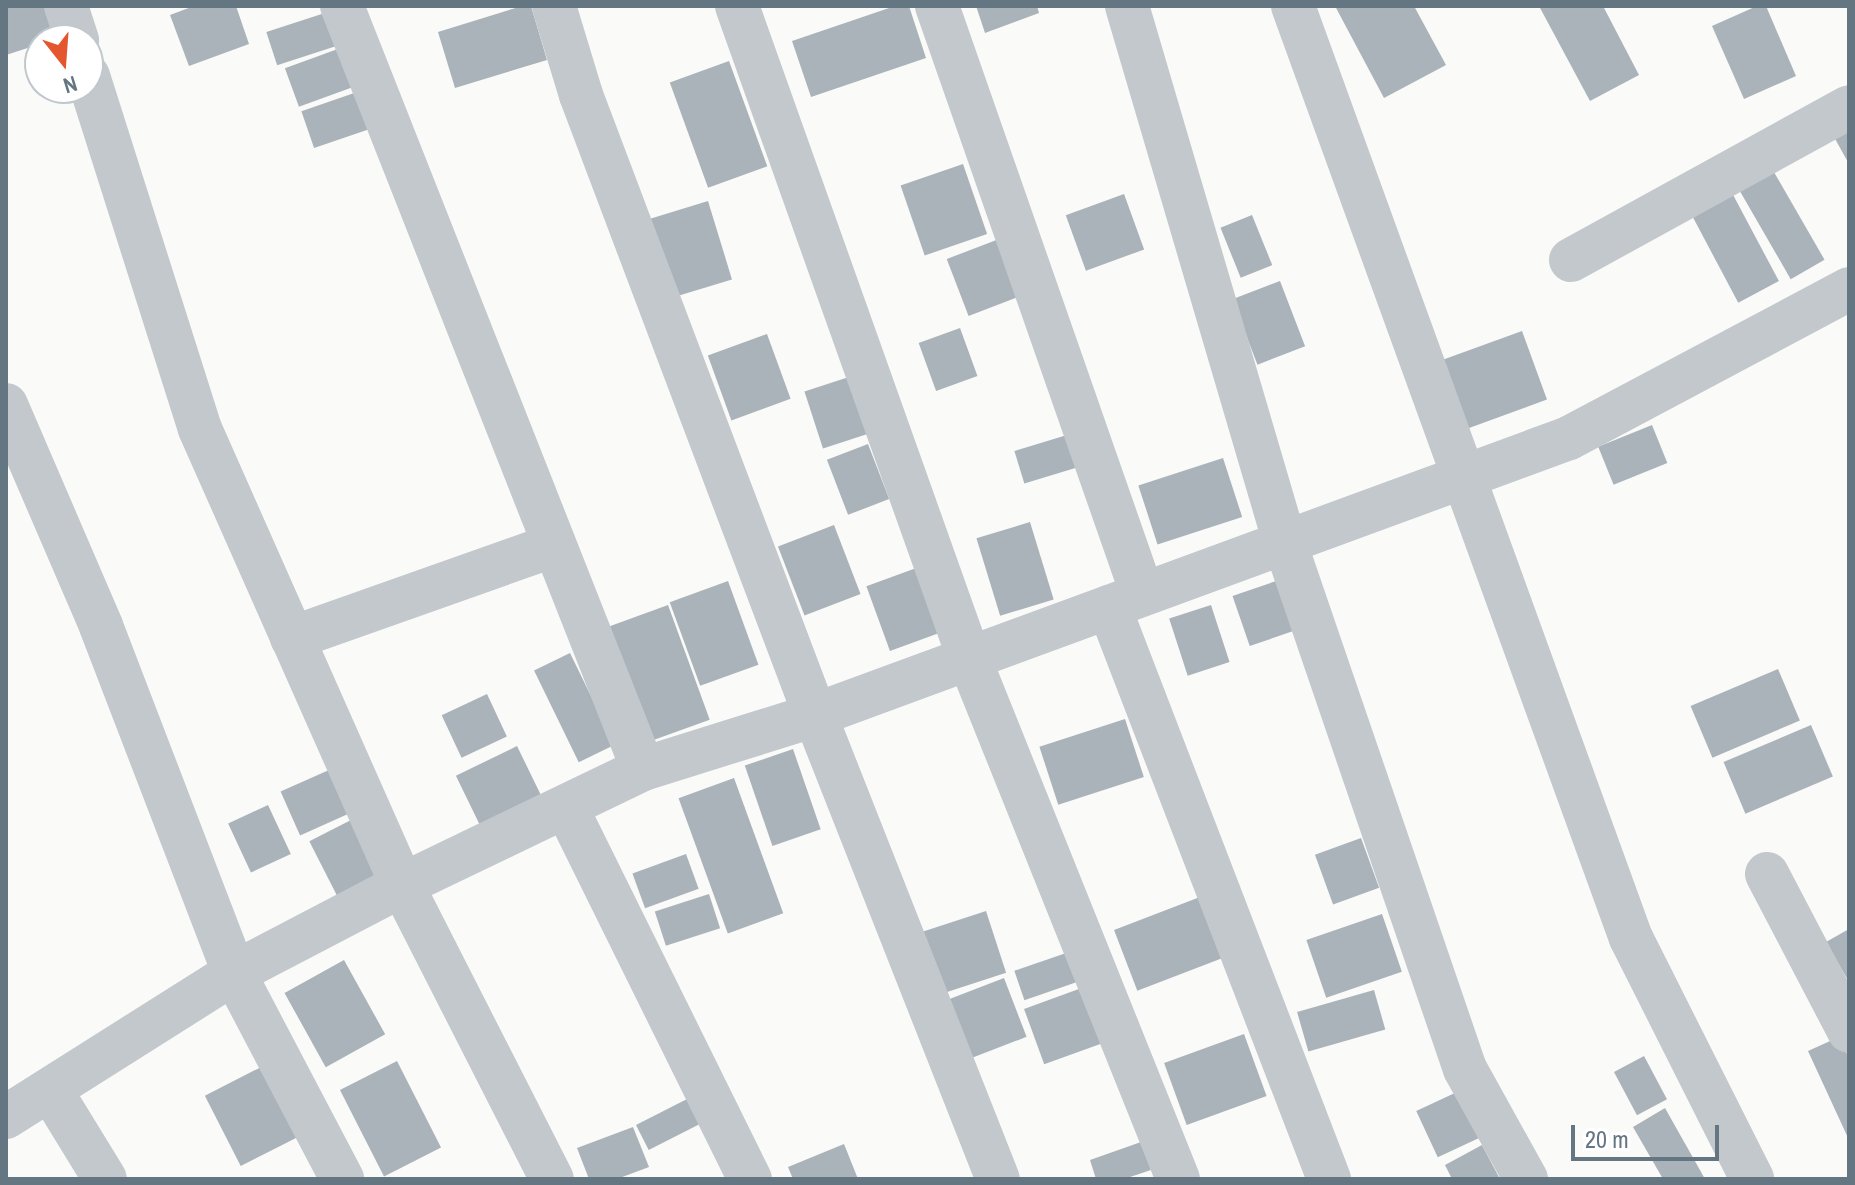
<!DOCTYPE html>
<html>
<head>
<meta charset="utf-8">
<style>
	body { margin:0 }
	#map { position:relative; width:1855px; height:1185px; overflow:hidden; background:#fafaf8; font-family:"Archivo Narrow",sans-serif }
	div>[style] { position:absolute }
	.building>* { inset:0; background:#aab3b9; transform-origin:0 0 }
	.street>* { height:44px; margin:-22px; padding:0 22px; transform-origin:22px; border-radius:22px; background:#c3c8cc }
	span { translate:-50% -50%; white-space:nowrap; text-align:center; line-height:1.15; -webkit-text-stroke:8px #fff; paint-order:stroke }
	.frame { position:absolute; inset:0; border:8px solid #657683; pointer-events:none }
	.north { position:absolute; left:24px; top:24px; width:80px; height:80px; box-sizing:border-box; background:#fff; border:2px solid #c1c8cd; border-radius:50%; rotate:163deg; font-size:22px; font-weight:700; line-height:32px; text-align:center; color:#657683 }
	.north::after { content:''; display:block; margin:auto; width:28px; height:36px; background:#e4572e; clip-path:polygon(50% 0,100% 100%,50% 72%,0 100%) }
	.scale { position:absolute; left:1571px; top:1125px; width:148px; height:36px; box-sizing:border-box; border:4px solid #657683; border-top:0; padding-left:10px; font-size:24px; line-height:28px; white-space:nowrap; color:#657683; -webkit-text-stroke:6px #fff; paint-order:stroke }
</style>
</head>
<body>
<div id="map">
	<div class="building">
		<i style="clip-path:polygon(6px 6px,50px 6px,60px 38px,40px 40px,40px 44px,6px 55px)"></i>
		<i style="clip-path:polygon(194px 6px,236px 6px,249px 44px,189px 66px,170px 15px)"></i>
		<i style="clip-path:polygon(522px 6px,531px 6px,547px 60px,455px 88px,438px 32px)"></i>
		<i style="clip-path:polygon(895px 6px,909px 6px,926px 58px,811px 97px,792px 41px)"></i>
		<i style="clip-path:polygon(976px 6px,1037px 6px,1039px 13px,985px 33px)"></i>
		<i style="clip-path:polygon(1335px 6px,1414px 6px,1446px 65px,1384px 98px)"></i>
		<i style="clip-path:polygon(1539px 6px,1603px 6px,1639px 75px,1590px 101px)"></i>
		<i style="clip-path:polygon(1757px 6px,1766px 6px,1796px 76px,1744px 99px,1712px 26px)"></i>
		<i style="left:331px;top:11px;width:35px;height:68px;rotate:72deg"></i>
		<i style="left:346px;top:46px;width:41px;height:65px;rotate:70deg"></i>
		<i style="left:729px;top:61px;width:112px;height:63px;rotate:70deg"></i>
		<i style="left:360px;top:91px;width:39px;height:62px;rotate:71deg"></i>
		<i style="clip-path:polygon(1849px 129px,1849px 164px,1834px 137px)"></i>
		<i style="left:963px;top:164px;width:74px;height:66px;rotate:71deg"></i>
		<i style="left:1771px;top:167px;width:107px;height:39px;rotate:60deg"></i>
		<i style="left:1731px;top:191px;width:102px;height:46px;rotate:62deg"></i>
		<i style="left:1124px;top:194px;width:59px;height:62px;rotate:70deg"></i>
		<i style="left:708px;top:201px;width:82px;height:63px;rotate:73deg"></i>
		<i style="left:1252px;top:215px;width:54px;height:34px;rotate:68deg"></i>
		<i style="left:999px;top:239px;width:61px;height:56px;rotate:69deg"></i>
		<i style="left:1280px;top:281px;width:70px;height:51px;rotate:69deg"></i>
		<i style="left:960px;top:328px;width:51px;height:44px;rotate:70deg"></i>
		<i style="left:1522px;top:331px;width:73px;height:85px;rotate:70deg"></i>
		<i style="left:767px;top:334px;width:69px;height:63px;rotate:70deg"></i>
		<i style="left:852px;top:376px;width:60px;height:50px;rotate:72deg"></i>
		<i style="left:1652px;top:425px;width:41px;height:58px;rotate:68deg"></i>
		<i style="left:1067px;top:435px;width:34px;height:55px;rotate:73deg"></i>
		<i style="left:868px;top:444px;width:59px;height:44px;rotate:69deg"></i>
		<i style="left:1223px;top:458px;width:62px;height:89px;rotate:72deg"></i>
		<i style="left:1030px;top:522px;width:81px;height:56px;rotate:73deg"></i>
		<i style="left:834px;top:525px;width:74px;height:60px;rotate:69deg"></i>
		<i style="left:919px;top:567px;width:69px;height:56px;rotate:70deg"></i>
		<i style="left:728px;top:581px;width:89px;height:62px;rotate:70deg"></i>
		<i style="left:1276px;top:581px;width:53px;height:46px;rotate:71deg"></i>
		<i style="left:668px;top:605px;width:122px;height:62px;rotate:70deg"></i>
		<i style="left:1211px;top:605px;width:60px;height:44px;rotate:72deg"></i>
		<i style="left:570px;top:653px;width:102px;height:40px;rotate:64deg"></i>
		<i style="left:1778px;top:669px;width:56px;height:95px;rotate:67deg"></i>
		<i style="left:487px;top:694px;width:47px;height:50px;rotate:65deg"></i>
		<i style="left:1125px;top:719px;width:61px;height:90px;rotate:72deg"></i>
		<i style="left:1811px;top:725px;width:56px;height:95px;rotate:67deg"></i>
		<i style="left:517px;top:746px;width:55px;height:68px;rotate:64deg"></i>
		<i style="left:793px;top:749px;width:85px;height:51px;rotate:71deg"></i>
		<i style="left:329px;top:770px;width:48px;height:53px;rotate:66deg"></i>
		<i style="left:734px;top:778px;width:144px;height:59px;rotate:70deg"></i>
		<i style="left:268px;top:805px;width:54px;height:44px;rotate:65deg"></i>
		<i style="left:353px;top:819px;width:63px;height:49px;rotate:63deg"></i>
		<i style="left:1361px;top:838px;width:53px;height:49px;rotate:70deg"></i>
		<i style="left:686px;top:854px;width:37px;height:57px;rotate:70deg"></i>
		<i style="left:1213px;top:892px;width:65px;height:106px;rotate:69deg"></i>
		<i style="left:709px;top:894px;width:36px;height:57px;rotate:72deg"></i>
		<i style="left:986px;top:911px;width:65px;height:66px;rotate:72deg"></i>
		<i style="left:1382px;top:914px;width:61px;height:80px;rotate:71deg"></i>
		<i style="clip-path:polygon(1849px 929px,1849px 982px,1826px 942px)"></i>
		<i style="left:1072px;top:951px;width:31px;height:61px;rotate:71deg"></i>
		<i style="left:344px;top:960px;width:85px;height:68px;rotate:61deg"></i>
		<i style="left:1004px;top:978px;width:63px;height:59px;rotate:69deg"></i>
		<i style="left:1087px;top:986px;width:59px;height:67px;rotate:70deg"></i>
		<i style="left:1374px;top:990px;width:41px;height:80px;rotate:74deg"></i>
		<i style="left:1244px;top:1034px;width:66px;height:85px;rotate:70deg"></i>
		<i style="clip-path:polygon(1839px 1037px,1849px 1058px,1849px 1140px,1808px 1051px)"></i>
		<i style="left:1644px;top:1056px;width:49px;height:34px;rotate:62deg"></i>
		<i style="left:397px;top:1061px;width:97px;height:64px;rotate:63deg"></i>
		<i style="left:269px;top:1063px;width:79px;height:72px;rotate:63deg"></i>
		<i style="left:1457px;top:1092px;width:51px;height:45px;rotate:65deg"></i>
		<i style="left:693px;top:1096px;width:28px;height:64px;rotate:63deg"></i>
		<i style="clip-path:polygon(1665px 1108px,1705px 1179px,1663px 1179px,1633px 1127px)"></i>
		<i style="clip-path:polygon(633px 1127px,649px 1167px,617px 1179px,589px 1179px,577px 1148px)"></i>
		<i style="clip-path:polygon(1141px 1142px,1151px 1170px,1124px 1179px,1096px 1179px,1090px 1160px)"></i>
		<i style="clip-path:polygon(844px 1144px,858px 1179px,793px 1179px,788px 1167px)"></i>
		<i style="clip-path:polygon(1482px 1145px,1500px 1179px,1452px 1179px,1445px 1165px)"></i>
	</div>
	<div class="street">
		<i style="left:66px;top:6px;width:36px;rotate:72deg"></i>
		<i style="left:342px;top:6px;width:820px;rotate:68.47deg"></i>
		<i style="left:554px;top:6px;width:93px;rotate:73.1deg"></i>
		<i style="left:581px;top:95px;width:663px;rotate:69.32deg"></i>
		<i style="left:815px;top:715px;width:499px;rotate:68.5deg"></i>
		<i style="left:737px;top:6px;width:692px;rotate:70.41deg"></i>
		<i style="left:969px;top:658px;width:561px;rotate:68.14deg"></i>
		<i style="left:937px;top:6px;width:622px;rotate:70.75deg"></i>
		<i style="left:1127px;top:6px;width:560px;rotate:73.6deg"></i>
		<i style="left:1285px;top:543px;width:556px;rotate:71.11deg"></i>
		<i style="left:1465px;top:1069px;width:126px;rotate:61deg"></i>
		<i style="left:1293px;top:6px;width:991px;rotate:70.07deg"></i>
		<i style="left:1631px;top:938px;width:270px;rotate:63.3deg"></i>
		<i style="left:88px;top:76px;width:370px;rotate:72.4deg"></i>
		<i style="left:200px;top:429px;width:499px;rotate:66.1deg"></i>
		<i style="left:402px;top:885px;width:330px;rotate:63deg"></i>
		<i style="left:1571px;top:260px;width:317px;rotate:-28.8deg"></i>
		<i style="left:6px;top:405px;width:241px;rotate:66.7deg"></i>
		<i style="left:101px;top:626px;width:372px;rotate:69deg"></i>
		<i style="left:234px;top:973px;width:233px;rotate:62.3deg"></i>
		<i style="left:1109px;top:607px;width:613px;rotate:68.96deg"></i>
		<i style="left:292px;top:638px;width:278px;rotate:-19.5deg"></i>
		<i style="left:567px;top:809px;width:413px;rotate:63.7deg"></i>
		<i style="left:1767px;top:874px;width:177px;rotate:62.4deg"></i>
		<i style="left:51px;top:1091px;width:103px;rotate:58.5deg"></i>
		<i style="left:6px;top:1117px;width:270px;rotate:-32.3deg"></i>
		<i style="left:234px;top:973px;width:190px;rotate:-27.6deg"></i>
		<i style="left:402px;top:885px;width:267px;rotate:-25.7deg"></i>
		<i style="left:643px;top:769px;width:180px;rotate:-17.4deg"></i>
		<i style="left:815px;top:715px;width:803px;rotate:-20.17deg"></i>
		<i style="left:1569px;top:438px;width:317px;rotate:-28deg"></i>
	</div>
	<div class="frame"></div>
	<div class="north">N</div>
	<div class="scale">20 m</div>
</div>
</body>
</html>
